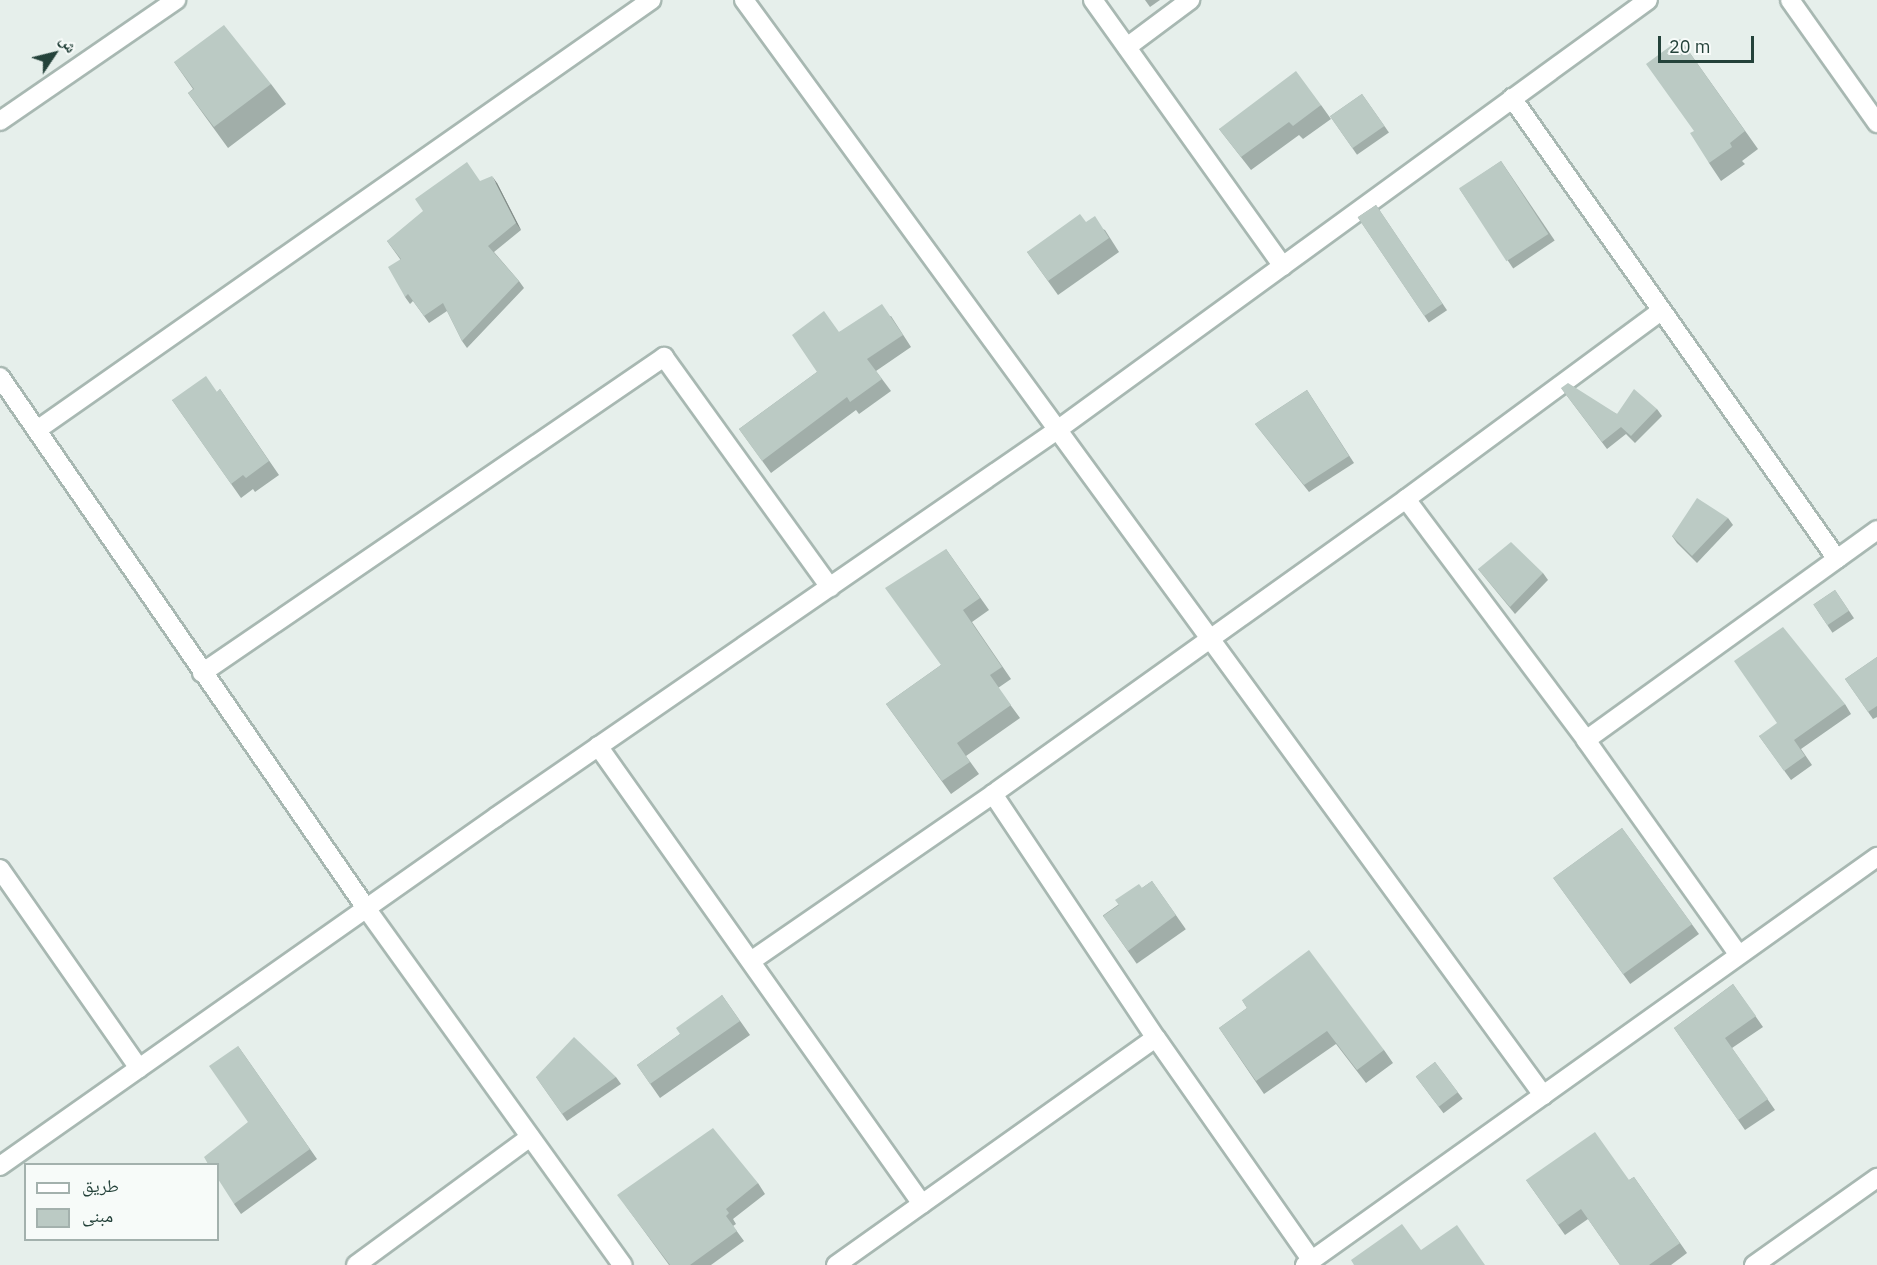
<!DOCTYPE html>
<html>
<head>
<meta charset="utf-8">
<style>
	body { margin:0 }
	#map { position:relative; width:1877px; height:1265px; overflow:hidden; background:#e6efeb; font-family:"IBM Plex Sans","Noto Naskh Arabic",sans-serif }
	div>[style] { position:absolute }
	.roads { filter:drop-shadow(2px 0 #a8b8b2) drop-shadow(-2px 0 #a8b8b2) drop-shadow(0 2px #a8b8b2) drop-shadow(0 -2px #a8b8b2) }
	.minor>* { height:18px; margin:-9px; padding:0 9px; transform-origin:9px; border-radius:9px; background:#fff }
	.wall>* { inset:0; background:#a1aea9; transform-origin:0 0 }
	.shaded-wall>* { inset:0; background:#838d89 }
	.building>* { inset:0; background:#bbcac4; transform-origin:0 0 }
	span { translate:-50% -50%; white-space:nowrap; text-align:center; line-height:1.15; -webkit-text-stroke:4.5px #f7fbf9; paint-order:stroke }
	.legend { position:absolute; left:24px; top:1163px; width:195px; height:78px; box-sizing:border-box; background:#f7fbf9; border:2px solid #a3b1ad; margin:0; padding:8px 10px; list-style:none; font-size:18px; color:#24423a }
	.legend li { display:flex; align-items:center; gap:12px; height:30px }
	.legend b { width:30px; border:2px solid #a3b1ad }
	.north { position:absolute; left:24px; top:24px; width:60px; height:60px; -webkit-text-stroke:4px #f7fbf9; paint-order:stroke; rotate:55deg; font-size:16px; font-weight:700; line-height:24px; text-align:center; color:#24423a }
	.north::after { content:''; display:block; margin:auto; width:21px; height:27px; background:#24423a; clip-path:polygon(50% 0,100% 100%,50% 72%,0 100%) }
	.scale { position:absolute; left:1658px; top:36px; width:96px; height:27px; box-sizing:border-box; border:3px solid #24423a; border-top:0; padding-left:8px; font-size:18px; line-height:21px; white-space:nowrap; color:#24423a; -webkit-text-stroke:4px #f7fbf9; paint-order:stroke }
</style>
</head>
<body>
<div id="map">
	<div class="roads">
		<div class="minor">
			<i style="left:744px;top:0;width:1356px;rotate:53.88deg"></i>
			<i style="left:1093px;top:0;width:327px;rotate:54.5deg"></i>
			<i style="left:1790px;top:0;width:151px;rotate:54.7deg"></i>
			<i style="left:1127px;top:47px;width:79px;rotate:-36.7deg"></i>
			<i style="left:1512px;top:98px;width:564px;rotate:54.82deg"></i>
			<i style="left:0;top:121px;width:214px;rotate:-34.5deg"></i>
			<i style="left:0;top:377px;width:645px;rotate:55.42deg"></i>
			<i style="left:366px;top:908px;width:440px;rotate:54.3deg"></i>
			<i style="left:37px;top:430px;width:750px;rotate:-35deg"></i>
			<i style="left:1406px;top:499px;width:301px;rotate:53.2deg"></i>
			<i style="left:1586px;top:740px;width:262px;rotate:54.6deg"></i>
			<i style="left:202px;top:673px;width:560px;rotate:-34.37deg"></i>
			<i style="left:664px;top:357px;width:284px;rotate:54.2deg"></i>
			<i style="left:1586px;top:740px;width:359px;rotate:-35.8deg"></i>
			<i style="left:598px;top:746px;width:561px;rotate:54.72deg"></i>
			<i style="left:993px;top:794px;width:293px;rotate:56.3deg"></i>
			<i style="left:1156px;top:1038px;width:272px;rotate:55deg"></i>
			<i style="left:0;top:869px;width:243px;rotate:55.1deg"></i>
			<i style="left:751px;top:961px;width:294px;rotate:-34.6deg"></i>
			<i style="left:993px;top:794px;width:508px;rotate:-35.54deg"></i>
			<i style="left:1406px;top:499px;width:315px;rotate:-36.4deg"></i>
			<i style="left:0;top:1166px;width:606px;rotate:-35.13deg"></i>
			<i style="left:496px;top:817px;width:685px;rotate:-34.59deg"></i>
			<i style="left:1060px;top:428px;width:727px;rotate:-36.05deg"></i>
			<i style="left:356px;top:1265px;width:216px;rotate:-36.3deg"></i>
			<i style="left:836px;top:1265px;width:392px;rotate:-35.4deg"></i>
			<i style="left:1305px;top:1265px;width:703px;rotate:-35.5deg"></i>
			<i style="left:1754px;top:1265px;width:151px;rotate:-35.3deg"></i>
		</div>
	</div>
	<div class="wall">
		<i style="clip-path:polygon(1145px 0,1160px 0,1150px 7px)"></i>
		<i style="clip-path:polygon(1680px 39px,1758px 149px,1742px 161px,1745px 164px,1721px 181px,1709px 163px)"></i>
		<i style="clip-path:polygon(174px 62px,271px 84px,286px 104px,228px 148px,188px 93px,193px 89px)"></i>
		<i style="left:1362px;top:94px;width:47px;height:39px;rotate:55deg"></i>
		<i style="clip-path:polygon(1321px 105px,1331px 119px,1303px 139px,1299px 135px,1251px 170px,1219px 129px)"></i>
		<i style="left:1501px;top:161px;width:96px;height:50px;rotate:56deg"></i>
		<i style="clip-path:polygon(480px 181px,497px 183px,521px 230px,494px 252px,519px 281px,524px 288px,467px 348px,462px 341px,447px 311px,429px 323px,413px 301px,410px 304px,405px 297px,400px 259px,387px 241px)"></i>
		<i style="left:1376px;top:205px;width:127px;height:22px;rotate:56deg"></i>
		<i style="clip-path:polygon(1086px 222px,1105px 230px,1119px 252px,1058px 295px,1027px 252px)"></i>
		<i style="clip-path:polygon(891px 316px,911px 347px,876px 371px,891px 391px,859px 414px,856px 410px,771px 473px,739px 429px,817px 372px,839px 332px)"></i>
		<i style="clip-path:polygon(1561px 388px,1617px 414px,1657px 409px,1662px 416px,1635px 443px,1626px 434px,1607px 449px)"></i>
		<i style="clip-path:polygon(220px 389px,279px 475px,255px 492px,253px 489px,241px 498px,172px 400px,217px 392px)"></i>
		<i style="clip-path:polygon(1307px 390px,1354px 463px,1309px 492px,1255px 424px)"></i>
		<i style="clip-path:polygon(1728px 518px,1733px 525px,1697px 563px,1677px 543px,1672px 536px)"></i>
		<i style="clip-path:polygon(946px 549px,989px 610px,972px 622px,1011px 679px,998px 688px,1020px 718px,966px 756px,979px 774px,951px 794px,886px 704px,941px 665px)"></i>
		<i style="clip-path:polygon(1478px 569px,1543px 573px,1548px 580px,1515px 614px)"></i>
		<i style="left:1835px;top:590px;width:34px;height:26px;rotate:56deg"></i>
		<i style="clip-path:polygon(1877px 657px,1877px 717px,1873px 719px,1845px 679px)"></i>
		<i style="clip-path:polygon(1845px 704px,1851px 714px,1801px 749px,1812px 765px,1791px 780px,1759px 736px)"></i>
		<i style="left:1622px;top:828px;width:131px;height:85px;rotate:54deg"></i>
		<i style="left:1152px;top:881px;width:59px;height:60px;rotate:55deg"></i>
		<i style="clip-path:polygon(1733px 984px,1763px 1027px,1732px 1048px,1775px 1110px,1745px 1130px,1674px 1028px)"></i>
		<i style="clip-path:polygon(722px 995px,750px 1035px,660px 1098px,637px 1065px,680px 1034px)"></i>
		<i style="clip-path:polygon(1242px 1000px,1384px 1050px,1393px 1063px,1366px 1083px,1336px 1044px,1264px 1094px,1219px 1028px,1247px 1008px)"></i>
		<i style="clip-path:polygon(238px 1046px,317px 1159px,241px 1214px,234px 1204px,248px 1122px)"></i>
		<i style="left:1435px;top:1062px;width:46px;height:24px;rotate:53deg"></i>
		<i style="clip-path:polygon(536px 1077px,616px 1077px,621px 1084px,567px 1121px)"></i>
		<i style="clip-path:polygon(1634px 1177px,1687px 1253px,1671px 1265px,1620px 1265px,1588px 1219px,1565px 1235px,1526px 1180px,1629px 1180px)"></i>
		<i style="clip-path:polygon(758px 1183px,765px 1194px,733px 1219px,736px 1224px,733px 1226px,744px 1241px,711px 1265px,669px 1265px,625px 1205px)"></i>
	</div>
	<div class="shaded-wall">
		<i style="clip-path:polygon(492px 176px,497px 183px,521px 230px,516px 223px)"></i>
	</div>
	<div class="building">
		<i style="clip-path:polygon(224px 25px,271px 84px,214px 127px,188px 93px,194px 89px,174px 62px)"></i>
		<i style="clip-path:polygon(1680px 39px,1745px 131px,1730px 143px,1732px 147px,1709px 163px,1690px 133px,1694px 131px,1646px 64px)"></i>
		<i style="clip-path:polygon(1296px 71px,1321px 105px,1293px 126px,1289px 122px,1241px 157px,1219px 129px)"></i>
		<i style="left:1362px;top:94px;width:39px;height:39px;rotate:55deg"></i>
		<i style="left:1501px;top:161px;width:87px;height:50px;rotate:57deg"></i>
		<i style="clip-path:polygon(467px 162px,480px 181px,492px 176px,516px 223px,488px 246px,519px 281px,462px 341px,443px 303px,424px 316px,408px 294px,405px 297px,388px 267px,401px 259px,387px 241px,423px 211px,415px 199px)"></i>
		<i style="left:1376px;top:205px;width:119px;height:22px;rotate:56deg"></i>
		<i style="clip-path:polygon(1080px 214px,1086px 222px,1095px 216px,1109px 238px,1048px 281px,1027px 252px)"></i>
		<i style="clip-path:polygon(882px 304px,903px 335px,867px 359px,882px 379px,850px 402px,847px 397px,762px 461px,739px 429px,817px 372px,792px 335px,824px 311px,839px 332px)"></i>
		<i style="clip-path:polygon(206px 376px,217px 392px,220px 389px,269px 461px,246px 478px,243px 475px,231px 484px,172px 400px)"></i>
		<i style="clip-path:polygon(1568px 383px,1617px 414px,1634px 389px,1657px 409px,1631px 436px,1621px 427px,1602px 442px,1561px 388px)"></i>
		<i style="clip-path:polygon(1307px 390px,1349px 456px,1304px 485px,1255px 424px)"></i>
		<i style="clip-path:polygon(1697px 498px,1728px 518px,1692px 556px,1672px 536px)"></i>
		<i style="clip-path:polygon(1511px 542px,1543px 573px,1510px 607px,1478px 569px)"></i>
		<i style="clip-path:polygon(946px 549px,980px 598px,963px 610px,1002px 667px,990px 675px,1011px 705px,957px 743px,970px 762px,942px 781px,886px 704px,941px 665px,885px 588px)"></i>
		<i style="left:1835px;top:590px;width:25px;height:26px;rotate:56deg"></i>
		<i style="clip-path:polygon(1783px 627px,1845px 704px,1794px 740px,1805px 756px,1784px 771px,1759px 736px,1777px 723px,1734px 661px)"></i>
		<i style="clip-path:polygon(1877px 657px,1877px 706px,1868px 712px,1845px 679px)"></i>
		<i style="left:1622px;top:828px;width:119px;height:85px;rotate:54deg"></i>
		<i style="clip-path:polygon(1152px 881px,1176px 915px,1128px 951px,1103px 916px,1119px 905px,1115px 900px,1139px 884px,1142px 888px)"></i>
		<i style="clip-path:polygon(1309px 950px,1384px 1050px,1357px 1070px,1327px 1031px,1256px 1081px,1219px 1028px,1247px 1008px,1242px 1000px)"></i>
		<i style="clip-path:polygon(1733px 984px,1756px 1016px,1725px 1038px,1768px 1099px,1738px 1120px,1674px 1028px)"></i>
		<i style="clip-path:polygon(722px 995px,740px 1021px,650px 1084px,637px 1065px,680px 1034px,676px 1028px)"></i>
		<i style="clip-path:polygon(574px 1037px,616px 1077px,562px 1114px,536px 1077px)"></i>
		<i style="clip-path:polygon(238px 1046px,310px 1149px,234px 1204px,218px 1179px,218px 1164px,208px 1164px,204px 1157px,248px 1122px,209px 1066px)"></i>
		<i style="left:1435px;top:1062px;width:38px;height:24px;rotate:53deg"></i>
		<i style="clip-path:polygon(713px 1128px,758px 1183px,726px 1209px,729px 1213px,726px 1216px,737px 1231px,690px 1265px,670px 1265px,617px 1195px)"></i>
		<i style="clip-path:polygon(1595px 1132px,1629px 1180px,1634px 1177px,1680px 1243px,1649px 1265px,1620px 1265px,1581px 1209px,1558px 1225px,1526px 1180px)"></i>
		<i style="clip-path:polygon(1402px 1224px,1421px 1250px,1457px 1225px,1485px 1265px,1354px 1265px,1351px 1260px)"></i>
	</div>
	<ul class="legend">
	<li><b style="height:8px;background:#fff"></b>طريق</li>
	<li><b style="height:16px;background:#bbcac4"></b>مبنى</li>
	</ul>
	<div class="north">ش</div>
	<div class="scale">20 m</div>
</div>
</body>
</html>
